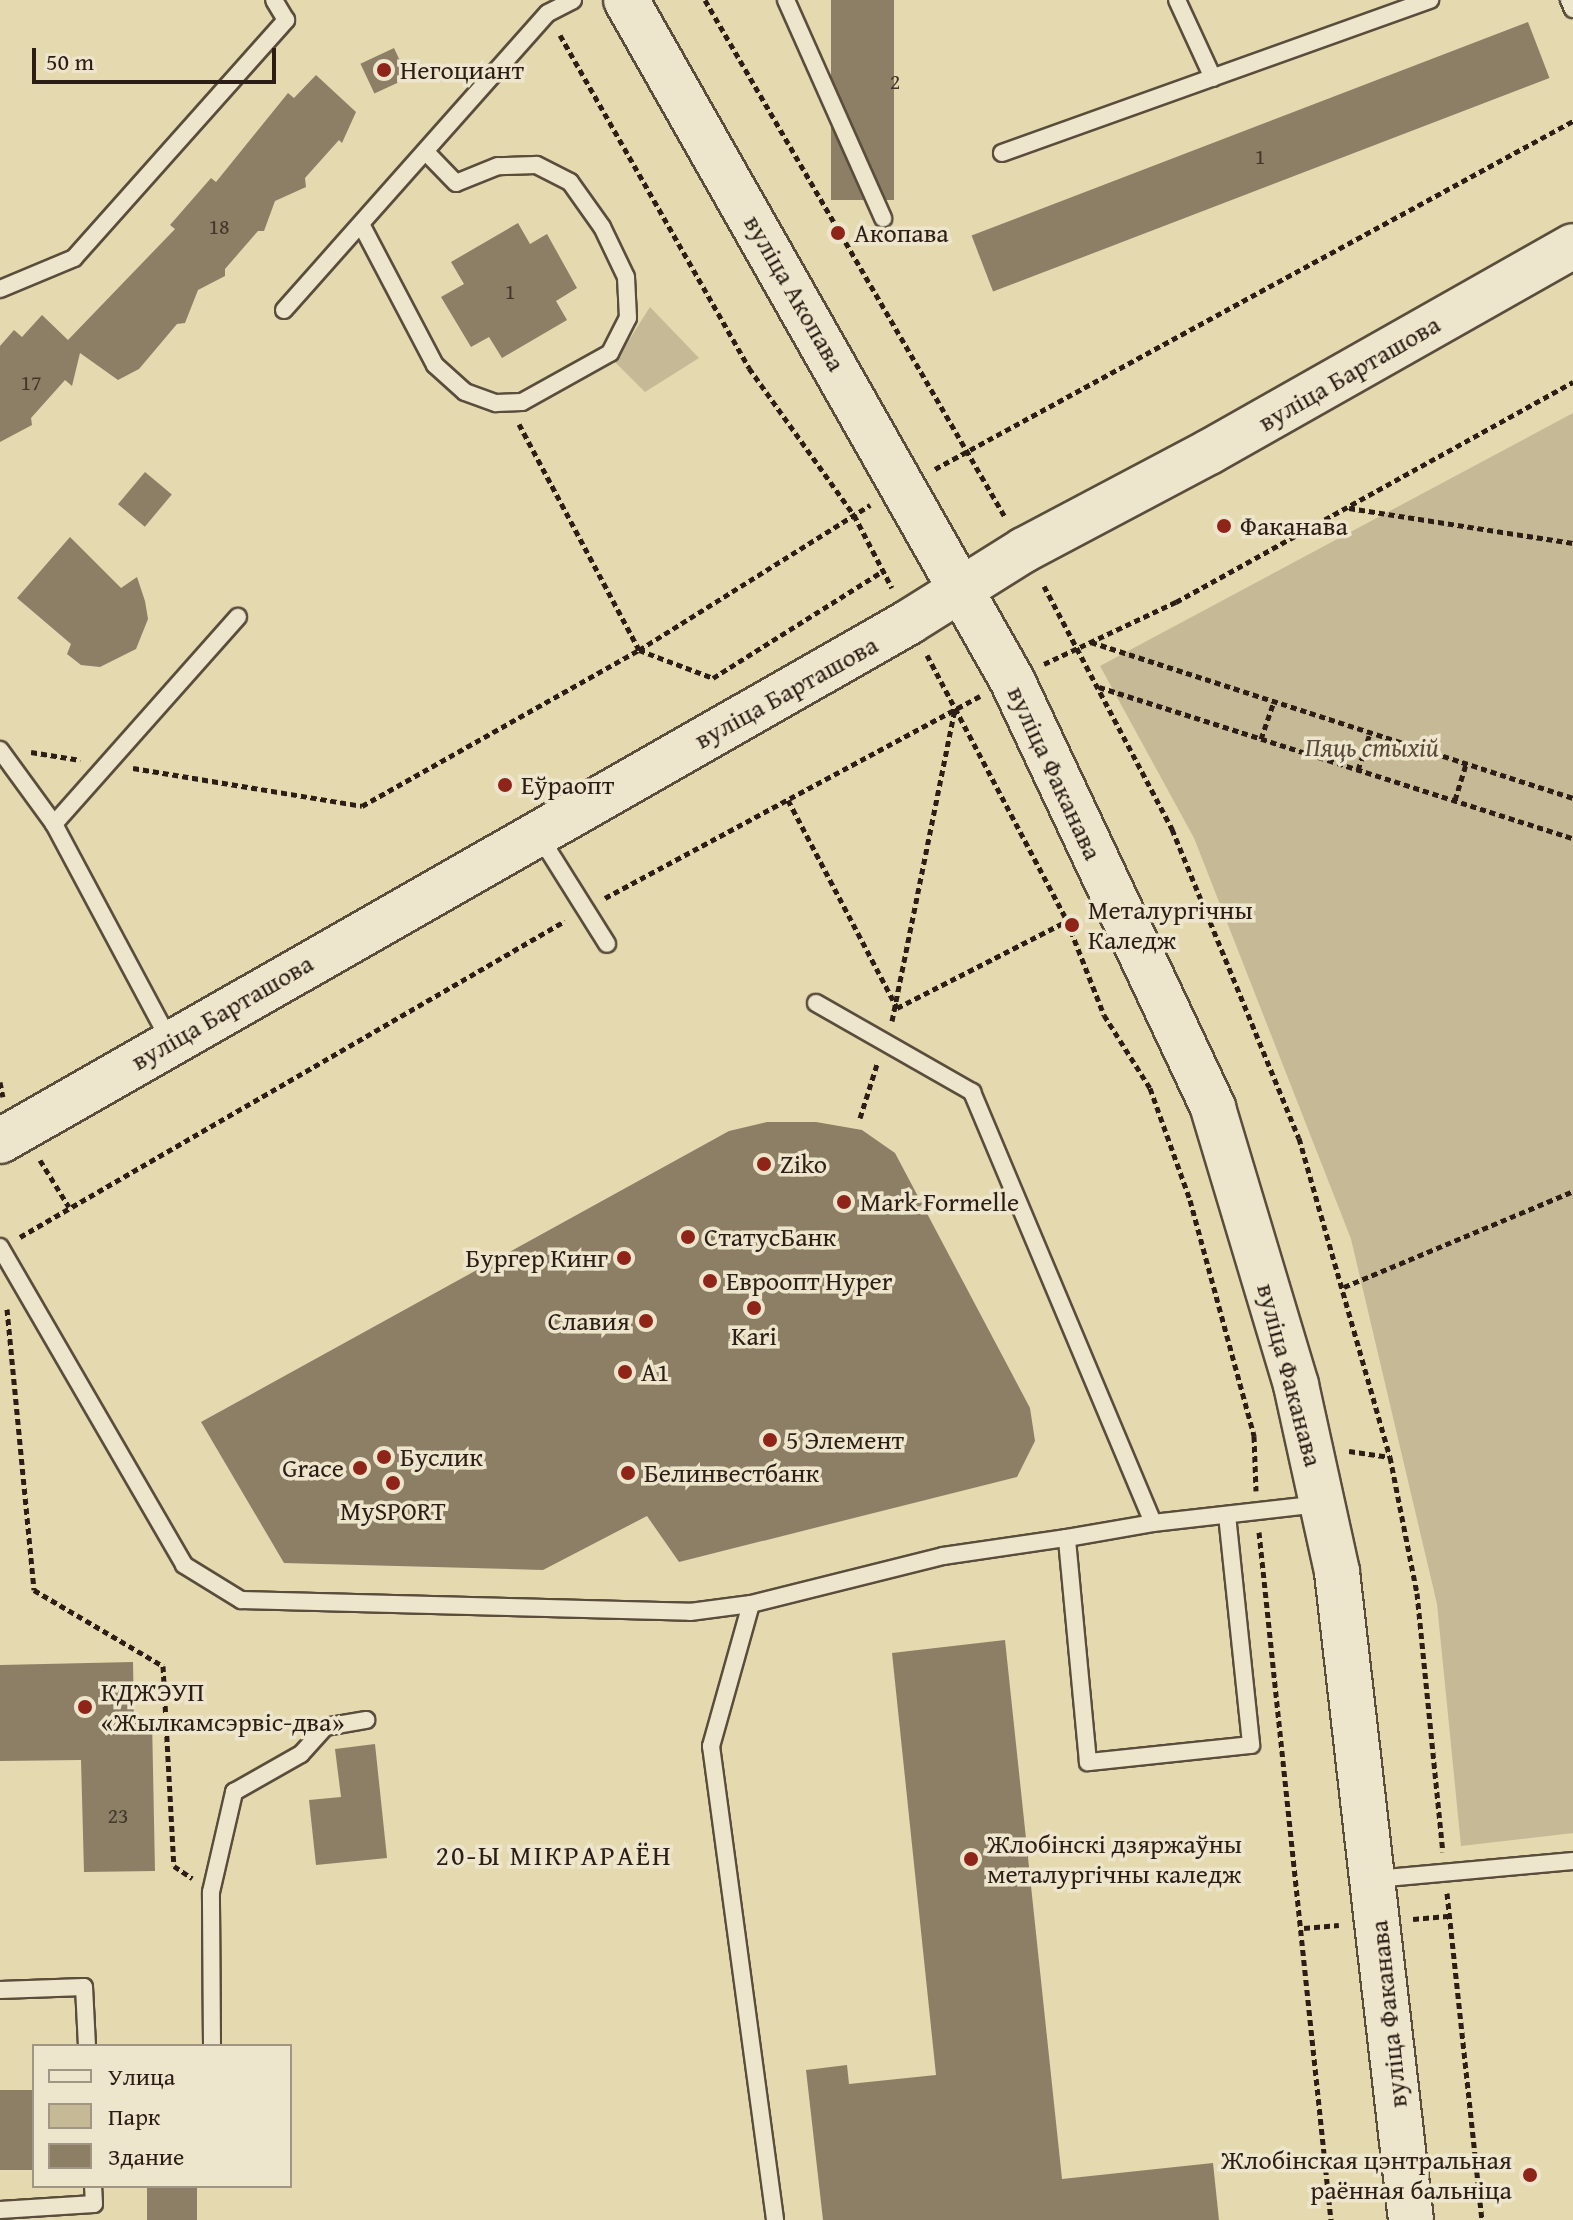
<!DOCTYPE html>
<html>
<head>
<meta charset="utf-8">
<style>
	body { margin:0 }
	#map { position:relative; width:1573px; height:2220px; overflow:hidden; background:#e5d9b0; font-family:"Gentium Book Plus",serif }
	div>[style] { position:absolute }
	.green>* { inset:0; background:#c6b996 }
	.building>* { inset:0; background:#8c7f66; transform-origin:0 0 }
	.path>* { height:5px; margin-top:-2.5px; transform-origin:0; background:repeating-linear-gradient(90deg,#2c1e16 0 6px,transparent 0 10px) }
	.roads { filter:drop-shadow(2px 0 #5a4d3c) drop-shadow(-2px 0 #5a4d3c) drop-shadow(0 2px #5a4d3c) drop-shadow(0 -2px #5a4d3c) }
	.lane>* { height:16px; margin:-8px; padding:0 8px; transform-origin:8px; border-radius:8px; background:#eee6cc }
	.secondary>* { height:44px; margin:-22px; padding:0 22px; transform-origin:22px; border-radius:22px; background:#eee6cc }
	.dots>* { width:22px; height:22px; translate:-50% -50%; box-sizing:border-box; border:4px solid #eee6cc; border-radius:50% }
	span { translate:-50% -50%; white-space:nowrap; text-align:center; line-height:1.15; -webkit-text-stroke:7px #eee6cc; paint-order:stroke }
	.number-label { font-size:22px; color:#44362a }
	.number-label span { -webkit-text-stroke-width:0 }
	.poi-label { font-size:26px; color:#2c1e16 }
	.left { translate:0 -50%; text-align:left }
	.right { translate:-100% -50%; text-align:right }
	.street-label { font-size:26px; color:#2c1e16 }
	.park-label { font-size:26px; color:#5a4c3c; font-style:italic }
	.neighbourhood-label { font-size:28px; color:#2c1e16; letter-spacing:2px }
	.legend { position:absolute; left:32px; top:2044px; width:260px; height:144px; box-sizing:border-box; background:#eee6cc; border:2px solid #a09683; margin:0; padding:10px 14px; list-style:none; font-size:24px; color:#2c1e16 }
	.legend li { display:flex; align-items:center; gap:16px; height:40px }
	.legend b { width:40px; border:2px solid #a09683 }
	.scale { position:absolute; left:32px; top:48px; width:244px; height:36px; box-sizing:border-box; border:4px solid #2c1e16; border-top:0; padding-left:10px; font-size:24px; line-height:28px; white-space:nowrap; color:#2c1e16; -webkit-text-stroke:6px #eee6cc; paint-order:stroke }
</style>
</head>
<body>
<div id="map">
	<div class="green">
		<i style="clip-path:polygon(650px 307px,699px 358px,645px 392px,615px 362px)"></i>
		<i style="clip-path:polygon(1573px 413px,1573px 1833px,1461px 1846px,1437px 1604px,1351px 1239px,1194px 838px,1100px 666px)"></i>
	</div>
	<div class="building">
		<i style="left:831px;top:0;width:63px;height:200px"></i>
		<i style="left:1528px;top:22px;width:60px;height:596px;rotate:69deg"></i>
		<i style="left:394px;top:48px;width:33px;height:37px;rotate:65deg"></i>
		<i style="clip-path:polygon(316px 75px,356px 112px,342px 143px,339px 140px,305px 178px,306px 187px,275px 201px,264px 231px,258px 231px,225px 269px,225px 276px,198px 290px,185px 323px,177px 324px,139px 369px,118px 380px,80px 353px,72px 386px,65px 380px,31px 418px,32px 425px,0 442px,0 346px,14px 330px,22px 337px,42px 315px,68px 340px,175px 229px,170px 225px,211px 178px,216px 182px,288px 93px,294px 98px)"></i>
		<i style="clip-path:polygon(518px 223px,530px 244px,547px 234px,577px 288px,556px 301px,567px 320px,502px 358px,489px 337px,471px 347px,441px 297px,464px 284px,451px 262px)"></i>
		<i style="left:145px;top:472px;width:35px;height:42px;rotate:40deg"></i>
		<i style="clip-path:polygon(70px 537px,121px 588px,137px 577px,145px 601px,148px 619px,136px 649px,100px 667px,81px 665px,67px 654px,71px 644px,17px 598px)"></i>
		<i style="clip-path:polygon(767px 1122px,816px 1122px,862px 1130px,895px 1153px,1030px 1408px,1035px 1441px,1017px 1477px,679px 1562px,647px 1516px,543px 1570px,284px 1563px,201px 1422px,729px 1131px)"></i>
		<i style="clip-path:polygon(1005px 1640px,1062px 2179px,1213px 2163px,1219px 2220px,823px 2220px,806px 2070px,847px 2065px,849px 2084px,936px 2075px,892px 1653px)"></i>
		<i style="clip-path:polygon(133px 1662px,134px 1719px,152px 1719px,155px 1871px,84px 1872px,81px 1760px,0 1761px,0 1665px)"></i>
		<i style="clip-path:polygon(375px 1744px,387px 1858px,316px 1865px,309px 1800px,341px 1797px,335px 1749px)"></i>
		<i style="left:34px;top:2090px;width:80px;height:34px;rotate:90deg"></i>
		<i style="left:147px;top:2186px;width:50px;height:34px"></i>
	</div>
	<div class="path">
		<i style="left:705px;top:0;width:598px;rotate:59.87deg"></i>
		<i style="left:560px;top:35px;width:383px;rotate:60.4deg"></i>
		<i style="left:749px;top:368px;width:181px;rotate:54.5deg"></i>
		<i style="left:854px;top:515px;width:82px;rotate:62.5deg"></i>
		<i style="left:519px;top:424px;width:256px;rotate:62deg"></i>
		<i style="left:639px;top:650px;width:79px;rotate:20.7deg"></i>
		<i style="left:713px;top:678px;width:201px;rotate:-32.2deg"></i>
		<i style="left:935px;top:469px;width:727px;rotate:-28.61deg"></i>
		<i style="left:1349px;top:508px;width:227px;rotate:8.9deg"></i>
		<i style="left:1044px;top:586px;width:275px;rotate:62.2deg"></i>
		<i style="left:1172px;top:829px;width:334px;rotate:67.7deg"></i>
		<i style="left:1299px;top:1138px;width:332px;rotate:74.1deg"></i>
		<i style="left:1390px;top:1457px;width:139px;rotate:78.8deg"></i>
		<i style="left:1417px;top:1593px;width:260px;rotate:84.3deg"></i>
		<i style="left:1091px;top:642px;width:507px;rotate:17.93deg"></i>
		<i style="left:927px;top:655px;width:301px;rotate:62.2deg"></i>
		<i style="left:1067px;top:921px;width:101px;rotate:68.5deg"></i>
		<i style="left:1104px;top:1015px;width:86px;rotate:57.8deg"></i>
		<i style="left:1150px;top:1088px;width:119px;rotate:70.3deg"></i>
		<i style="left:1190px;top:1200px;width:245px;rotate:74.8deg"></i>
		<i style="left:1254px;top:1436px;width:55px;rotate:87.9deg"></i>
		<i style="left:1044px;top:664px;width:146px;rotate:-25.2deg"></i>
		<i style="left:1176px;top:602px;width:454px;rotate:-29deg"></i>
		<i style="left:1099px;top:687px;width:497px;rotate:17.7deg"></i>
		<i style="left:1261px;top:739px;width:39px;rotate:-71deg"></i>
		<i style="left:31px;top:752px;width:50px;rotate:9.3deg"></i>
		<i style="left:133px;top:768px;width:232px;rotate:9.4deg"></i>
		<i style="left:362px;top:806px;width:318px;rotate:-29.4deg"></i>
		<i style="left:639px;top:650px;width:273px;rotate:-32.1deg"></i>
		<i style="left:1358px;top:770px;width:39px;rotate:-72deg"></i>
		<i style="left:788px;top:800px;width:235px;rotate:62.3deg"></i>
		<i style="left:897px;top:1008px;width:191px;rotate:-27.1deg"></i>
		<i style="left:1455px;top:800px;width:38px;rotate:-73deg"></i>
		<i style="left:605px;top:898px;width:426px;rotate:-28.3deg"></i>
		<i style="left:892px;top:1021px;width:318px;rotate:-78.6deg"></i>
		<i style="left:0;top:1082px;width:15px;rotate:79deg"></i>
		<i style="left:860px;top:1118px;width:57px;rotate:-72.5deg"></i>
		<i style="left:40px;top:1160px;width:55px;rotate:58.3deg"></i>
		<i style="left:20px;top:1237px;width:630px;rotate:-30.11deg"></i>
		<i style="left:1344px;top:1287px;width:248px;rotate:-22.7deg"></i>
		<i style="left:7px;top:1309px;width:282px;rotate:84.5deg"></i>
		<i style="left:34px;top:1590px;width:150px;rotate:30.5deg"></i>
		<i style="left:163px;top:1666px;width:200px;rotate:86.9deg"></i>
		<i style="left:174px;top:1866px;width:22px;rotate:34deg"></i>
		<i style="left:1349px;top:1451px;width:41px;rotate:8.3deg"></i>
		<i style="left:1259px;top:1532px;width:692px;rotate:84.03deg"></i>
		<i style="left:1447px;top:1893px;width:329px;rotate:83.9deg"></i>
		<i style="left:1413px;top:1919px;width:37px;rotate:-5deg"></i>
		<i style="left:1304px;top:1928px;width:35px;rotate:-5deg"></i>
	</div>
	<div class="roads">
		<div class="lane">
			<i style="left:786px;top:0;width:239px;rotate:66deg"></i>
			<i style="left:1177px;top:0;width:86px;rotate:65.2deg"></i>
			<i style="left:1569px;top:0;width:10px;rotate:66deg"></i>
			<i style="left:1002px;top:153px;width:455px;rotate:-19.7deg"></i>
			<i style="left:362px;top:226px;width:157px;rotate:62.3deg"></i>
			<i style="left:435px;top:365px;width:40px;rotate:42deg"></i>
			<i style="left:465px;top:392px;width:33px;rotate:20deg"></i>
			<i style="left:496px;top:403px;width:26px;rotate:-2deg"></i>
			<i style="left:522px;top:402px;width:101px;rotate:-29.1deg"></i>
			<i style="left:610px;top:353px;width:39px;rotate:-63deg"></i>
			<i style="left:628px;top:318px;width:41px;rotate:-92.8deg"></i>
			<i style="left:626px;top:277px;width:55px;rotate:-115.6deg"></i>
			<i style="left:602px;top:227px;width:55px;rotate:-125.4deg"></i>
			<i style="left:570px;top:182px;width:38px;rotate:-153deg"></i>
			<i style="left:536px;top:165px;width:38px;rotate:178deg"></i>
			<i style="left:498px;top:166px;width:45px;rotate:158deg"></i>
			<i style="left:456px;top:183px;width:43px;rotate:-134.1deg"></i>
			<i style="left:0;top:289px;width:80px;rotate:-22.7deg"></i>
			<i style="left:74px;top:258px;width:319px;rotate:-48.3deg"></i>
			<i style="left:286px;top:20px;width:23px;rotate:-121deg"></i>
			<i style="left:284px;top:310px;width:397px;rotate:-48.4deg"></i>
			<i style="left:548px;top:13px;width:28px;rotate:-27deg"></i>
			<i style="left:0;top:750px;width:92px;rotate:53.9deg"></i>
			<i style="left:54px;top:824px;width:246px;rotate:61.9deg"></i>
			<i style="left:54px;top:824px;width:277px;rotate:-48.4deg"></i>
			<i style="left:540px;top:837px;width:126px;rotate:57.9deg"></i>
			<i style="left:816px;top:1003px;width:180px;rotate:29.7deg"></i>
			<i style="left:972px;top:1092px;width:467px;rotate:67.2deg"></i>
			<i style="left:0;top:1247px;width:367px;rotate:59.9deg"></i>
			<i style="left:184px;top:1565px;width:67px;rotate:31.6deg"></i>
			<i style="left:241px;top:1600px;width:449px;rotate:1.5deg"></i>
			<i style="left:690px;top:1612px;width:62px;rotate:-7.5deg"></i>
			<i style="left:751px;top:1604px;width:198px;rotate:-14deg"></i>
			<i style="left:943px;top:1556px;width:125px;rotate:-8.3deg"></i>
			<i style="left:1227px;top:1515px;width:231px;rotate:84deg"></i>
			<i style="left:1251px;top:1745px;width:164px;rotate:174deg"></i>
			<i style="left:1088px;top:1762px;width:225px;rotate:-95.4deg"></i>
			<i style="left:1067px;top:1538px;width:87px;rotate:-9.9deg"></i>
			<i style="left:1153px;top:1523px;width:169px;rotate:-6.5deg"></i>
			<i style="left:751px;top:1604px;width:148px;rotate:105.7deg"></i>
			<i style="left:711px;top:1746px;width:478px;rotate:82.3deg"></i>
			<i style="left:1375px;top:1879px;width:199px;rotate:-5.2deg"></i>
			<i style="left:0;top:1990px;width:84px;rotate:-2deg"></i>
			<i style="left:84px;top:1987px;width:59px;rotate:87.1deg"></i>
			<i style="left:212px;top:2046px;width:154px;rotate:-90.4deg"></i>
			<i style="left:211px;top:1892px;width:103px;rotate:-77deg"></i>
			<i style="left:234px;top:1792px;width:77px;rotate:-29.6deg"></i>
			<i style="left:301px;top:1754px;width:36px;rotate:-48deg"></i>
			<i style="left:325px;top:1727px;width:42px;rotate:-9.7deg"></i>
			<i style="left:0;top:2210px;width:94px;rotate:-3.7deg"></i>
			<i style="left:94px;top:2204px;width:18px;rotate:-93deg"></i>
		</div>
		<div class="secondary">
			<i style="left:626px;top:0;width:782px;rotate:60.42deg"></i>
			<i style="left:1012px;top:680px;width:473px;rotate:64.8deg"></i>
			<i style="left:1213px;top:1108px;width:289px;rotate:73.3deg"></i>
			<i style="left:1296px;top:1385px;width:191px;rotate:77.6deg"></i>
			<i style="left:1337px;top:1572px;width:652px;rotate:83.49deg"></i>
			<i style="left:0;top:1141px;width:1047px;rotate:-29.72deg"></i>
			<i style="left:909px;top:622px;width:136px;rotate:-32.1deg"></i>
			<i style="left:1024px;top:550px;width:209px;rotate:-27.9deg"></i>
			<i style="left:1209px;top:452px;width:418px;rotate:-29.5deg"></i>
		</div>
	</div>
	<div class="dots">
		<i style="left:384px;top:70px;background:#8f2418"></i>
		<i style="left:838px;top:233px;background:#8f2418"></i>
		<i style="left:1224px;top:526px;background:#8f2418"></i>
		<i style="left:505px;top:785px;background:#8f2418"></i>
		<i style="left:1072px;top:925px;background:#8f2418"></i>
		<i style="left:764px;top:1164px;background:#8f2418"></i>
		<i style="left:844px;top:1202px;background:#8f2418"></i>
		<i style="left:688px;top:1237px;background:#8f2418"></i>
		<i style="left:624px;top:1258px;background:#8f2418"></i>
		<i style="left:710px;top:1281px;background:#8f2418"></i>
		<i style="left:754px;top:1308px;background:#8f2418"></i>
		<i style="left:646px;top:1321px;background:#8f2418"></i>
		<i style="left:625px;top:1372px;background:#8f2418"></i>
		<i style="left:770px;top:1440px;background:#8f2418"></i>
		<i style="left:384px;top:1457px;background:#8f2418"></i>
		<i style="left:360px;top:1468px;background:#8f2418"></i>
		<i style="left:628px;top:1473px;background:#8f2418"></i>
		<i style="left:393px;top:1483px;background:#8f2418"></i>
		<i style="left:85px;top:1707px;background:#8f2418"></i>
		<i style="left:971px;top:1859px;background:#8f2418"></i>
		<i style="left:1530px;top:2175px;background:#8f2418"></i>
	</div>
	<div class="number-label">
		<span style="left:895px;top:82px">2</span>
		<span style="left:1260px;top:157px">1</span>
		<span style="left:219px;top:227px">18</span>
		<span style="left:510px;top:292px">1</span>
		<span style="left:31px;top:383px">17</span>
		<span style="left:118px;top:1816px">23</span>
	</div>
	<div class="poi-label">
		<span class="left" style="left:400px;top:70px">Негоциант</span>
		<span class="left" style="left:854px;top:233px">Акопава</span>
		<span class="left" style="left:1240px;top:526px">Факанава</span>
		<span class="left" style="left:521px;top:785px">Еўраопт</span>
		<span class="left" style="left:1088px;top:925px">Металургічны<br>Каледж</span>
		<span class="left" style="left:780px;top:1164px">Ziko</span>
		<span class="left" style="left:860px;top:1202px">Mark Formelle</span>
		<span class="left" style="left:704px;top:1237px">СтатусБанк</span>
		<span class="right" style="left:608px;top:1258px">Бургер Кинг</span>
		<span class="left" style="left:726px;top:1281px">Евроопт Hyper</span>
		<span class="right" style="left:630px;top:1321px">Славия</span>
		<span style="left:754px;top:1336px">Kari</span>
		<span class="left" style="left:641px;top:1372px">A1</span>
		<span class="left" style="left:786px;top:1440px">5 Элемент</span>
		<span class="left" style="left:400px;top:1457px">Буслик</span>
		<span class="right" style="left:344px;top:1468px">Grace</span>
		<span class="left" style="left:644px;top:1473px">Белинвестбанк</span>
		<span style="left:393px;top:1511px">MySPORT</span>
		<span class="left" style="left:101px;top:1707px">КДЖЭУП<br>«Жылкамсэрвіс-два»</span>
		<span class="left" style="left:987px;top:1859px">Жлобінскі дзяржаўны<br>металургічны каледж</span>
		<span class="right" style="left:1512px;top:2175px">Жлобінская цэнтральная<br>раённая бальніца</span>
	</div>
	<div class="street-label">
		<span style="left:795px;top:293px;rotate:60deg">вуліца Акопава</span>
		<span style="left:1349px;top:373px;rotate:-30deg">вуліца Барташова</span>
		<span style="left:786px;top:692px;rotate:-29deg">вуліца Барташова</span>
		<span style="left:1055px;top:773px;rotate:65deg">вуліца Факанава</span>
		<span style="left:222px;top:1012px;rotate:-30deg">вуліца Барташова</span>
		<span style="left:1290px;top:1375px;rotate:75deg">вуліца Факанава</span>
		<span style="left:1388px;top:2014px;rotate:-96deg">вуліца Факанава</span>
	</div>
	<div class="park-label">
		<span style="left:1372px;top:747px">Пяць стыхій</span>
	</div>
	<div class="neighbourhood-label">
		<span style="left:554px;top:1855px">20-Ы МІКРАРАЁН</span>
	</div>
	<ul class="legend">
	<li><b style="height:10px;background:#eee6cc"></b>Улица</li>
	<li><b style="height:22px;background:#c6b996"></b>Парк</li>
	<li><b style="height:22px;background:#8c7f66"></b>Здание</li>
	</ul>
	<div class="scale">50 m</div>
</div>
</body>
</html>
